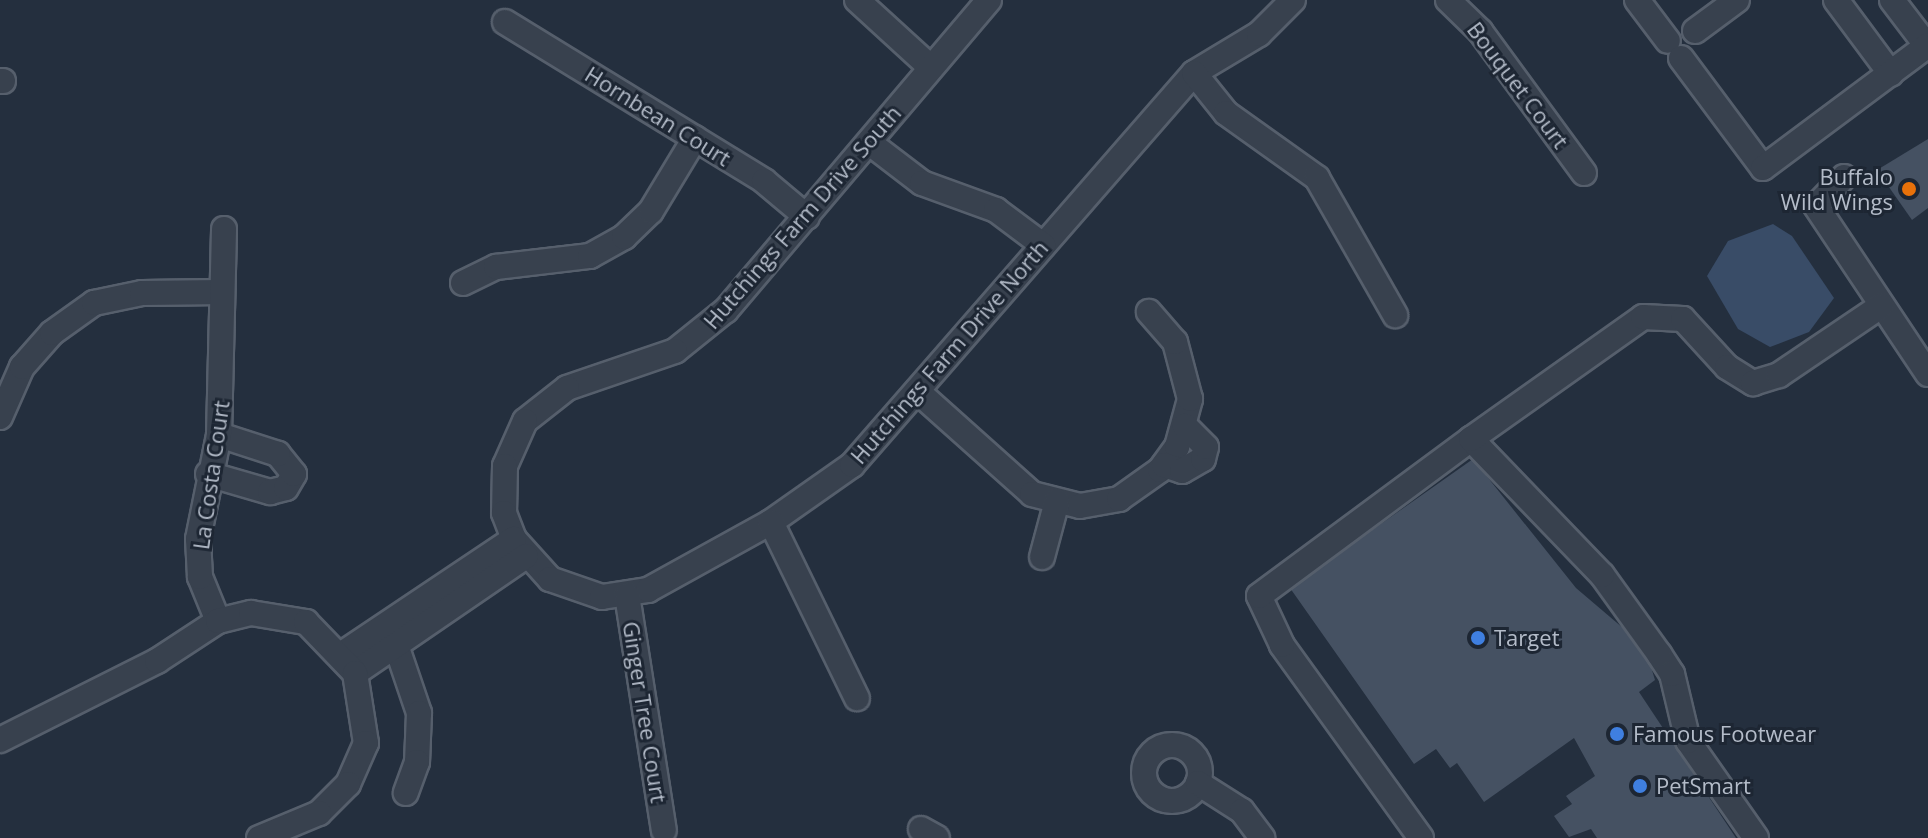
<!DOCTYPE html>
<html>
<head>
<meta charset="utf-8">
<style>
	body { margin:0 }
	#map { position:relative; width:1928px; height:838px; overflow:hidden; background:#242f3e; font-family:"Open Sans",sans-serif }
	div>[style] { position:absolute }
	.water>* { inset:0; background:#394c67 }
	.building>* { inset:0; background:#455162 }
	.roads { filter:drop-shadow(2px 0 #565f6c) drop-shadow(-2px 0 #565f6c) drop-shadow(0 2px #565f6c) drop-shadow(0 -2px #565f6c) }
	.minor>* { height:24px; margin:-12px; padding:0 12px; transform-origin:12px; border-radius:12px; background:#38414e }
	.minor>.ring { margin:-12px; padding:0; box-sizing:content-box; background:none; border:24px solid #38414e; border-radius:50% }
	.dots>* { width:22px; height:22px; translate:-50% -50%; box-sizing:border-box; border:4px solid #1d2633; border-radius:50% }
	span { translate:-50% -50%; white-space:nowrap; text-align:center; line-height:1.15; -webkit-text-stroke:6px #1d2633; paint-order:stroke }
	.street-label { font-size:22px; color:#b4bcc9 }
	.poi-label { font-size:22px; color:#b4bcc9 }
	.right { translate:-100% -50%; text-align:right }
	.left { translate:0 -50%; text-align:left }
</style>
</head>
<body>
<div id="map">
	<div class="water">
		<i style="clip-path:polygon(1773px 224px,1792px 236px,1834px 298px,1809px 332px,1770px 347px,1738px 329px,1707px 276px,1728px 241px)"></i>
	</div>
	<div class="building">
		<i style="clip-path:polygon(1928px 139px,1928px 208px,1912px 220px,1877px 170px)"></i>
		<i style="clip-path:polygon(1473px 459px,1576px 588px,1623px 628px,1651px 667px,1655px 680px,1639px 692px,1736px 838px,1597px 838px,1591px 829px,1569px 837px,1554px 816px,1572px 804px,1566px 796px,1595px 776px,1574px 738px,1484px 802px,1457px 763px,1450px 768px,1436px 749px,1414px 764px,1290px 588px)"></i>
	</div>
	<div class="roads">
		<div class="minor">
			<i style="left:857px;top:0;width:98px;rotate:42.5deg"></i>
			<i style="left:989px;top:0;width:407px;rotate:130.3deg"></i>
			<i style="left:726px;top:310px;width:65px;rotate:141.2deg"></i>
			<i style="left:675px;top:351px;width:114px;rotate:161.1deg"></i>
			<i style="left:567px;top:388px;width:53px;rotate:141.8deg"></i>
			<i style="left:525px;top:421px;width:49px;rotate:114deg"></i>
			<i style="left:505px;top:466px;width:47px;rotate:91.2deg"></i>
			<i style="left:504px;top:513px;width:28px;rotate:69deg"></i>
			<i style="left:514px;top:539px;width:54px;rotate:48deg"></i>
			<i style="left:550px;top:579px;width:55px;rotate:19.1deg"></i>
			<i style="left:602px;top:597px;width:47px;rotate:-8.7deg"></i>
			<i style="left:648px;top:590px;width:141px;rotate:-28.9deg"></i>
			<i style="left:771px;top:522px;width:99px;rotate:-35.1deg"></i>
			<i style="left:852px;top:465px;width:520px;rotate:-48.9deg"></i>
			<i style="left:1194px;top:73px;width:76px;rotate:-31deg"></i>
			<i style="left:1259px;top:34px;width:48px;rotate:-45deg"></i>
			<i style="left:1448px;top:0;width:45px;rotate:44.1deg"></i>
			<i style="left:1480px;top:31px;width:176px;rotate:53.8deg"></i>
			<i style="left:1637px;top:0;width:51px;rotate:52.9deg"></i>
			<i style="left:1836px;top:0;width:92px;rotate:53.4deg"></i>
			<i style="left:1892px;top:0;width:58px;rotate:52.7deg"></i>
			<i style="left:505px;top:22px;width:304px;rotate:31.5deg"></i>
			<i style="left:764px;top:181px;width:56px;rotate:39.9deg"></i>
			<i style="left:1695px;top:31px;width:52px;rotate:-36.4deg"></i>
			<i style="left:1681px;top:58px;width:137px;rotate:53.3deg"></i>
			<i style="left:1763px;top:168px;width:206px;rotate:-36.7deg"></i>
			<i style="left:1194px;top:73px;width:51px;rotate:51.3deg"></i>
			<i style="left:1226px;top:113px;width:112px;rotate:35.5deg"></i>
			<i style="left:1317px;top:178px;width:158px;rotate:60.3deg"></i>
			<i style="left:0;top:81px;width:3px"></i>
			<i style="left:871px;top:144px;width:64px;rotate:37.4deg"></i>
			<i style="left:922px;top:183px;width:79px;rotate:20deg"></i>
			<i style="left:996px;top:210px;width:59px;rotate:36.7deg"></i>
			<i style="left:1844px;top:177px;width:40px;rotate:134deg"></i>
			<i style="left:1816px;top:206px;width:202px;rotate:56.3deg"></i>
			<i style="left:463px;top:283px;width:37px;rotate:-26deg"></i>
			<i style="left:496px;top:267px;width:95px;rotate:-6.7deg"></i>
			<i style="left:590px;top:256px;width:39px;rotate:-29deg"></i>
			<i style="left:624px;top:237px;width:37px;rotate:-44deg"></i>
			<i style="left:651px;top:211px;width:85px;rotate:-58.9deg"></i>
			<i style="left:917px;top:391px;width:154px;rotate:41.8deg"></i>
			<i style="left:1032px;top:494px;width:49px;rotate:14deg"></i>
			<i style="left:1080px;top:506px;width:40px;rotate:-10deg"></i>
			<i style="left:1119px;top:499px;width:50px;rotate:-35.3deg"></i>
			<i style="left:1160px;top:470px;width:29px;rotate:-54deg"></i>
			<i style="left:1177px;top:447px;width:50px;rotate:-74.8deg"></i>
			<i style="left:1190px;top:399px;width:59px;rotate:-104.7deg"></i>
			<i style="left:1175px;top:342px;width:40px;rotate:-131deg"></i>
			<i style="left:0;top:417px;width:55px;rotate:-66.3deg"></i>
			<i style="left:22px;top:367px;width:45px;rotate:-48.6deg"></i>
			<i style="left:52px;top:333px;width:52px;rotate:-35.5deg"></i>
			<i style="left:94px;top:303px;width:49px;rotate:-11.8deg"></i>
			<i style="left:142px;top:293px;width:80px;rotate:-0.7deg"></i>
			<i style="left:1164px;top:465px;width:19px;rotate:18deg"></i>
			<i style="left:1182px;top:471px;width:24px;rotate:-30deg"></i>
			<i style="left:1203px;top:459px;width:12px;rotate:-76deg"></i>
			<i style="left:1206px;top:447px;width:30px;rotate:-135deg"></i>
			<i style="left:208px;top:474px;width:65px;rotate:16.2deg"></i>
			<i style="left:270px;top:492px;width:16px;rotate:-14deg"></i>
			<i style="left:286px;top:488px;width:16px;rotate:-60deg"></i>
			<i style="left:294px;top:474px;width:26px;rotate:-129deg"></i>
			<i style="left:278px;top:454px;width:62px;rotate:-162.1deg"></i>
			<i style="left:771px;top:522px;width:196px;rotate:64deg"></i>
			<i style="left:1042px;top:557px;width:58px;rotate:-75deg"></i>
			<i style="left:627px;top:595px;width:238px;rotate:81.1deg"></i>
			<i style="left:218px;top:621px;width:48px;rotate:-112.2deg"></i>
			<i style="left:200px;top:577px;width:38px;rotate:-93deg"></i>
			<i style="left:198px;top:539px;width:106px;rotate:-78.6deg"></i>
			<i style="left:219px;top:435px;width:206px;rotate:-88.6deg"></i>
			<i style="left:396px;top:645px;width:72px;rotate:71.3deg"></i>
			<i style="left:419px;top:713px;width:49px;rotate:92.3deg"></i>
			<i style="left:417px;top:762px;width:33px;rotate:110deg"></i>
			<i style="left:342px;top:654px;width:207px;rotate:-33.8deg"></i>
			<i style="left:355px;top:673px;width:207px;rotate:-34.4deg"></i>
			<i style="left:0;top:740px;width:176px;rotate:-26.7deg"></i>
			<i style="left:157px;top:661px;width:73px;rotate:-33.3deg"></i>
			<i style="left:218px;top:621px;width:34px;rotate:-14deg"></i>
			<i style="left:251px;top:613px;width:56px;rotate:9.3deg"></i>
			<i style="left:306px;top:622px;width:71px;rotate:46.1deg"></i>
			<i style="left:355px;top:673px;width:71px;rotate:81.1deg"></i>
			<i style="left:366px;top:743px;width:45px;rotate:113.7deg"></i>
			<i style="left:348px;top:784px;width:41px;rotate:135deg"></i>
			<i style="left:319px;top:813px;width:65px;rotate:157.4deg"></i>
			<i class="ring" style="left:1144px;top:745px;width:32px;height:32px"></i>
			<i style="left:1198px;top:783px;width:52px;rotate:32.5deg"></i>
			<i style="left:1242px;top:811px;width:34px;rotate:53deg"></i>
			<i style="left:921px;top:829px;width:18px;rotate:29deg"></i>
			<i style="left:1421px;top:838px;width:238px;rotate:-125.8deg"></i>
			<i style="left:1282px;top:645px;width:54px;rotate:-115.1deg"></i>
			<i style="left:1259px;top:596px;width:264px;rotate:-36.5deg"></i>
			<i style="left:1756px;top:838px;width:118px;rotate:-125deg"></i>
			<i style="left:1688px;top:741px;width:69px;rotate:-103.4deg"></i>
			<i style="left:1672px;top:674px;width:24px;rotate:-123deg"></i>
			<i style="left:1659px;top:654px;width:97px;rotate:-125.8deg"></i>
			<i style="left:1602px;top:575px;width:189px;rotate:-133.9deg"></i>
			<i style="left:1471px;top:439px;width:211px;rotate:-35.3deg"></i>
			<i style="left:1643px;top:317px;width:40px;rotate:2.9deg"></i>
			<i style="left:1683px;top:319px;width:65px;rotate:47.5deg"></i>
			<i style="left:1727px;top:367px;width:31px;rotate:32deg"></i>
			<i style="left:1753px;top:383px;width:27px;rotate:-17deg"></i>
			<i style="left:1779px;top:375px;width:123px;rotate:-34.1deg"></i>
		</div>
	</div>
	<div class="dots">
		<i style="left:1909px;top:189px;background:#e8710a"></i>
		<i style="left:1478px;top:638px;background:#3f7fe0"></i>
		<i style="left:1617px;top:734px;background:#3f7fe0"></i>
		<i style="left:1640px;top:786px;background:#3f7fe0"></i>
	</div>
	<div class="street-label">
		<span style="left:1518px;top:85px;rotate:53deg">Bouquet Court</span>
		<span style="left:658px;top:116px;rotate:32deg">Hornbean Court</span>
		<span style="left:802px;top:217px;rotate:-49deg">Hutchings Farm Drive South</span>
		<span style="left:949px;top:352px;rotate:-49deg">Hutchings Farm Drive North</span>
		<span style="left:211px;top:475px;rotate:-82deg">La Costa Court</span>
		<span style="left:645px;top:712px;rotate:81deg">Ginger Tree Court</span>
	</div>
	<div class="poi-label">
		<span class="right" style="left:1893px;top:189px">Buffalo<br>Wild Wings</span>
		<span class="left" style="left:1494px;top:638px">Target</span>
		<span class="left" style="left:1633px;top:734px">Famous Footwear</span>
		<span class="left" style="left:1656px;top:786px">PetSmart</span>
	</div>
</div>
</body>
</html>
